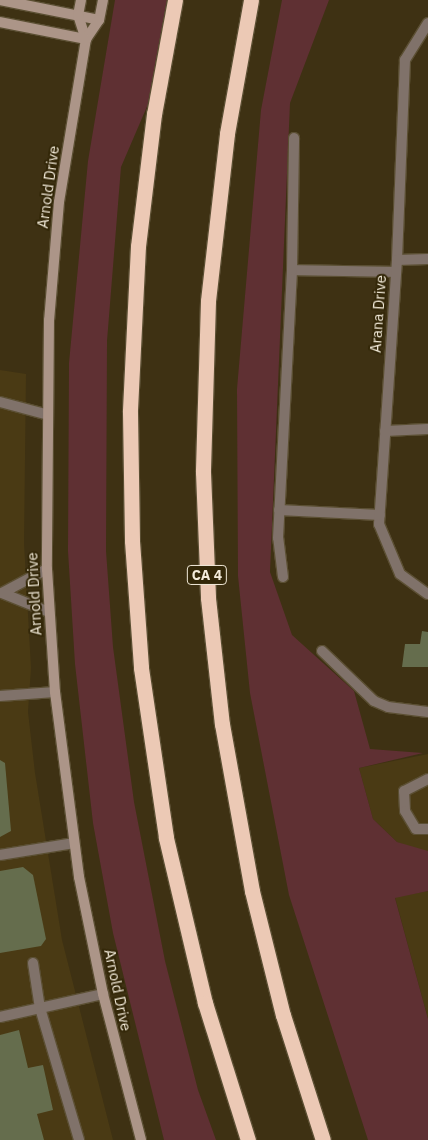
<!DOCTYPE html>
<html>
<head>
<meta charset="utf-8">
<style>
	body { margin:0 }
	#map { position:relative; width:428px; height:1140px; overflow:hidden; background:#3e3113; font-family:"IBM Plex Sans",sans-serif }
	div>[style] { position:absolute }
	.built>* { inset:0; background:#4a3a14 }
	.green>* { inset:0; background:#5f3033 }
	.building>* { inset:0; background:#656d4d }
	.roads { filter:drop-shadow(1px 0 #5b4f33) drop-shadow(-1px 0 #5b4f33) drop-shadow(0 1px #5b4f33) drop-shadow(0 -1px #5b4f33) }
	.lane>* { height:10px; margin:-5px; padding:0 5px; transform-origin:5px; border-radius:5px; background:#80726a }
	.street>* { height:10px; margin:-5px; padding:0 5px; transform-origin:5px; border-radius:5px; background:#80726a }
	.secondary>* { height:10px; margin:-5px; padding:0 5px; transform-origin:5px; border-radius:5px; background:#ac9588 }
	.highway>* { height:15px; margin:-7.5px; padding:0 7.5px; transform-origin:7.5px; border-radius:7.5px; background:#ecc9b5 }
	span { translate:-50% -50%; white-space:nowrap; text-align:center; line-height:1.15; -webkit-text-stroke:4px #332708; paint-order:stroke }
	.shield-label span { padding:1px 4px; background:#332708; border:1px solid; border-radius:4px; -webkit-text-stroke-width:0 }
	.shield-label { font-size:14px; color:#f3ebda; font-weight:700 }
	.street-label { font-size:15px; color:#f3ebda }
</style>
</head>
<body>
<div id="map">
	<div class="built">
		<i style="clip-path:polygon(0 370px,26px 374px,24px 543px,31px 668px,28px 712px,35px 773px,62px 940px,113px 1140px,0 1140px)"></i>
		<i style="clip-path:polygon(428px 754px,428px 851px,421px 851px,397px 842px,373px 819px,359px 768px)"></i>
		<i style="clip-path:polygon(428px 891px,428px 1019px,395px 897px)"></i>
	</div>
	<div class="green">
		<i style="clip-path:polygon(115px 0,175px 0,161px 74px,121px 167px,107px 341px,106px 551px,113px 647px,134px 802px,165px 961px,198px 1090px,216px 1140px,164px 1140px,113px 933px,93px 823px,75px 664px,68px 551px,69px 363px,88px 161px)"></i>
		<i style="clip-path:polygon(282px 0,329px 0,290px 103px,270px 572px,292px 635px,354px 691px,370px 749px,423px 753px,359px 768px,373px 819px,397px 842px,428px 851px,428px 891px,395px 898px,428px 1019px,428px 1140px,368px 1140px,289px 895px,250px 693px,238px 576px,237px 389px,261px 110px)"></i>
	</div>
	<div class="building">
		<i style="clip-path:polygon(422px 631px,428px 632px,428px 667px,402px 667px,405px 644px,420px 644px)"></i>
		<i style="clip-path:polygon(0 760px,5px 763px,11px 831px,0 837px)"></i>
		<i style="clip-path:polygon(23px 867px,33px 875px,46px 939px,41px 946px,0 953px,0 871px)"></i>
		<i style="clip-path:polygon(19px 1030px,28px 1068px,43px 1065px,53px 1110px,37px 1114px,44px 1140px,0 1140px,0 1035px)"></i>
	</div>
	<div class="roads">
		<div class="lane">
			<i style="left:292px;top:270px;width:103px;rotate:1.1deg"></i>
			<i style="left:0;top:402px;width:47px;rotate:14.9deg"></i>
			<i style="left:385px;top:431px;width:43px;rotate:-2.7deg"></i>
			<i style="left:279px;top:510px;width:101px;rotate:2.8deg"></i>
			<i style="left:47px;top:569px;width:51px;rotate:151.9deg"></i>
			<i style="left:2px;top:593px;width:51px;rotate:22deg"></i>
			<i style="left:283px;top:577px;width:39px;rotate:-97deg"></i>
			<i style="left:278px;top:538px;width:268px;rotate:-87deg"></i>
			<i style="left:292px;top:270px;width:132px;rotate:-89.1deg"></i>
			<i style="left:322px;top:651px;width:72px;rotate:43.9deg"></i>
			<i style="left:374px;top:701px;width:15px;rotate:23deg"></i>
			<i style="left:388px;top:707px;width:40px;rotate:7.1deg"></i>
			<i style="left:0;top:696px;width:55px;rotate:-4.2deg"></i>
			<i style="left:428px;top:779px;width:27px;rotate:153deg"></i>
			<i style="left:404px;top:791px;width:20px;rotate:87deg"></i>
			<i style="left:405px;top:811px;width:21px;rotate:59deg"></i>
			<i style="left:416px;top:829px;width:12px"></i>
			<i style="left:0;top:855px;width:75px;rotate:-9.2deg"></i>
			<i style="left:33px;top:963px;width:46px;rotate:81.2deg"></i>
			<i style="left:40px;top:1008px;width:138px;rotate:73.5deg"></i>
			<i style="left:0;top:1017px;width:106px;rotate:-12.6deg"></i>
		</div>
		<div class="street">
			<i style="left:428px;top:23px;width:44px;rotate:121.9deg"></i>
			<i style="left:405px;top:60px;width:200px;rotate:92.3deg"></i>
			<i style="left:397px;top:260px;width:265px;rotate:93.9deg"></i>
			<i style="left:379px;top:524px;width:54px;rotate:67.2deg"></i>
			<i style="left:400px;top:574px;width:34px;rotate:36deg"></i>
			<i style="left:397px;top:260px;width:31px;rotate:-2deg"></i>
		</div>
		<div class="secondary">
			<i style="left:0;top:0;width:101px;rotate:11.4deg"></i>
			<i style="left:81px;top:0;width:15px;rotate:101deg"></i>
			<i style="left:78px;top:15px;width:25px;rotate:72deg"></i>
			<i style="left:103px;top:0;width:20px;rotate:101deg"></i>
			<i style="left:99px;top:20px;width:23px;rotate:124deg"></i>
			<i style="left:86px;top:39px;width:165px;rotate:99.4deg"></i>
			<i style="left:59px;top:202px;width:118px;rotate:94.8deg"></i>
			<i style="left:49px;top:320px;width:249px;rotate:90.5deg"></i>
			<i style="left:47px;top:569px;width:123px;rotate:86.3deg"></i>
			<i style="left:55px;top:692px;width:187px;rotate:82.6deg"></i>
			<i style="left:79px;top:877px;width:119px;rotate:78.4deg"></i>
			<i style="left:103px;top:994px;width:151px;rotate:75.4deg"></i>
			<i style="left:0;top:22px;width:88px;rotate:11.2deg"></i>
		</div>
		<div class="highway">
			<i style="left:175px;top:0;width:116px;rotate:100.4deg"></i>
			<i style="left:154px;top:114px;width:133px;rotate:96.9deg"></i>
			<i style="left:138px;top:246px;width:166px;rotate:92.8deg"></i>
			<i style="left:130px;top:412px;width:129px;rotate:89.1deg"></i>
			<i style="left:132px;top:541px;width:127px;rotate:85.9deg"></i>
			<i style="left:141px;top:668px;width:172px;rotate:81.6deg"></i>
			<i style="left:166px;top:838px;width:170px;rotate:76.7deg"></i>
			<i style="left:205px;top:1003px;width:144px;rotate:72.6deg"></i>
			<i style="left:251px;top:0;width:136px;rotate:100.2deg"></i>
			<i style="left:227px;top:134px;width:168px;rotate:96.5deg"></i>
			<i style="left:208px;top:301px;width:171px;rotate:91.7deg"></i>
			<i style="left:203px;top:472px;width:126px;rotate:87.7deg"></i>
			<i style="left:208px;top:598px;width:127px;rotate:83.7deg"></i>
			<i style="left:222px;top:724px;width:170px;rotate:79.8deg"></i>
			<i style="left:252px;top:891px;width:128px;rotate:76deg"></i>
			<i style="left:283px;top:1015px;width:131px;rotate:72.3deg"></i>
		</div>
	</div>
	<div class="shield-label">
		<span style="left:207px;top:575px">CA 4</span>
	</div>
	<div class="street-label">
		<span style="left:48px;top:187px;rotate:-82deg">Arnold Drive</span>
		<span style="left:378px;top:314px;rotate:-86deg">Arana Drive</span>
		<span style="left:34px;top:594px;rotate:-93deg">Arnold Drive</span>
		<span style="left:118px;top:990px;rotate:78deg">Arnold Drive</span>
	</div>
</div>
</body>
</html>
